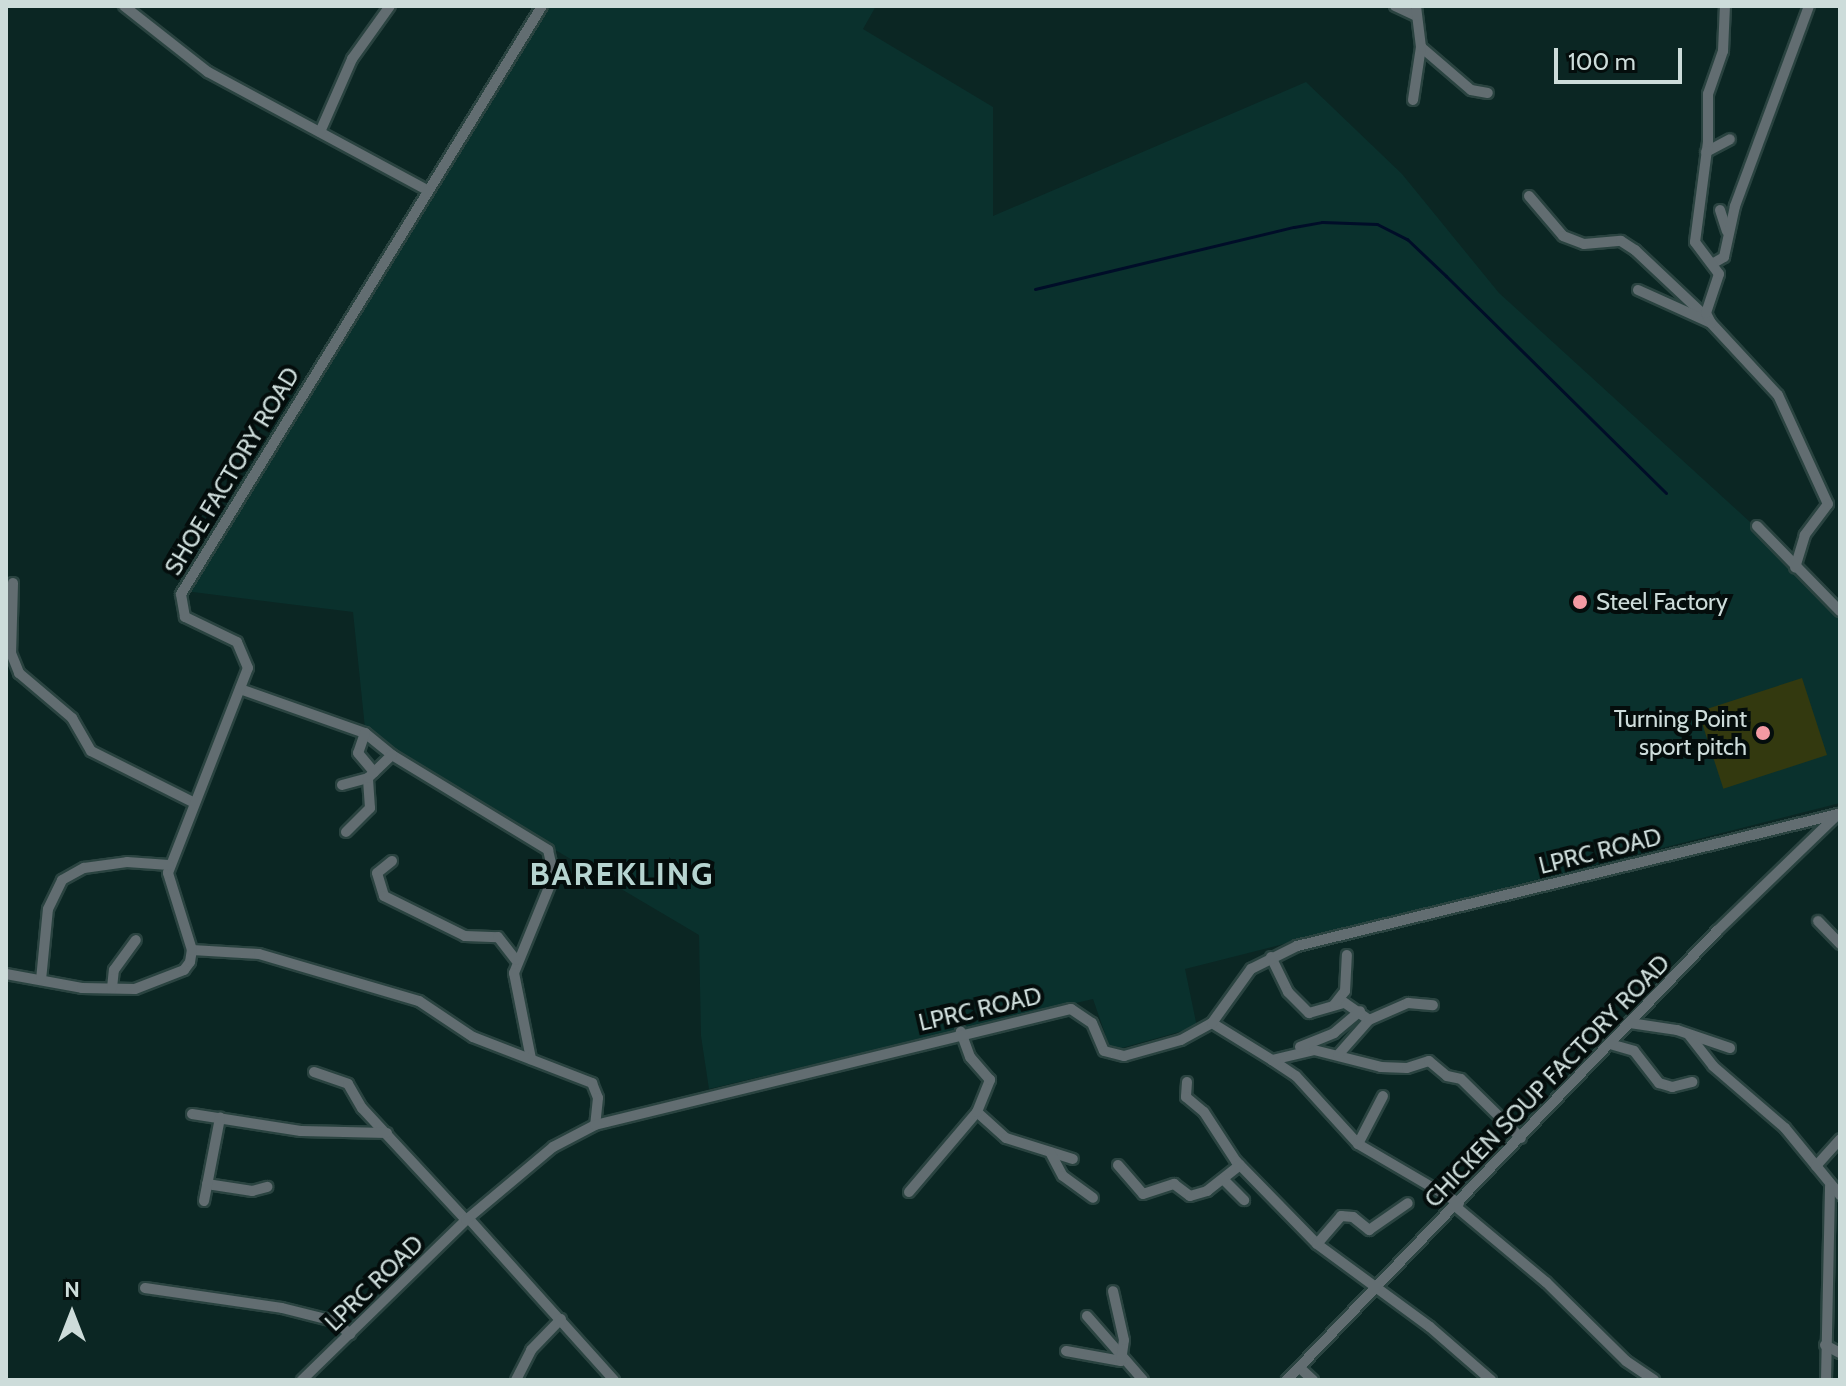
<!DOCTYPE html>
<html>
<head>
<meta charset="utf-8">
<style>
	body { margin:0 }
	#map { position:relative; width:1846px; height:1386px; overflow:hidden; background:#0b2623; font-family:Cabin,sans-serif }
	div>[style] { position:absolute }
	.built>* { inset:0; background:#0a312d }
	.green>* { inset:0; background:#33390f; transform-origin:0 0 }
	.stream>* { height:3px; margin:-1.5px; padding:0 1.5px; transform-origin:1.5px; border-radius:1.5px; background:#000d28 }
	.roads { filter:drop-shadow(2px 0 #2a4340) drop-shadow(-2px 0 #2a4340) drop-shadow(0 2px #2a4340) drop-shadow(0 -2px #2a4340) }
	.minor>* { height:10px; margin:-5px; padding:0 5px; transform-origin:5px; border-radius:5px; background:#626d71 }
	.dots>* { width:22px; height:22px; translate:-50% -50%; box-sizing:border-box; border:4px solid #040d0c; border-radius:50% }
	span { translate:-50% -50%; white-space:nowrap; text-align:center; line-height:1.15; -webkit-text-stroke:8px #040d0c; paint-order:stroke }
	.street-label { font-size:24px; color:#cddcda }
	.poi-label { font-size:24px; color:#cddcda }
	.left { translate:0 -50%; text-align:left }
	.right { translate:-100% -50%; text-align:right }
	.district-label { font-size:32px; color:#b6d4d0; font-weight:700; letter-spacing:2px }
	.frame { position:absolute; inset:0; border:8px solid #cddcda; pointer-events:none }
	.north { position:absolute; left:32px; top:1274px; width:80px; height:80px; -webkit-text-stroke:6px #040d0c; paint-order:stroke; rotate:0deg; font-size:22px; font-weight:700; line-height:32px; text-align:center; color:#cddcda }
	.north::after { content:''; display:block; margin:auto; width:28px; height:36px; background:#cddcda; clip-path:polygon(50% 0,100% 100%,50% 72%,0 100%) }
	.scale { position:absolute; left:1554px; top:48px; width:128px; height:36px; box-sizing:border-box; border:4px solid #cddcda; border-top:0; padding-left:10px; font-size:24px; line-height:28px; white-space:nowrap; color:#cddcda; -webkit-text-stroke:6px #040d0c; paint-order:stroke }
</style>
</head>
<body>
<div id="map">
	<div class="built">
		<i style="clip-path:polygon(543px 6px,876px 6px,863px 29px,993px 107px,993px 216px,1306px 82px,1402px 174px,1499px 293px,1840px 604px,1840px 803px,1185px 969px,1197px 1027px,1111px 1051px,1093px 999px,709px 1089px,701px 1036px,699px 935px,366px 738px,353px 612px,185px 591px)"></i>
	</div>
	<div class="green">
		<i style="left:1802px;top:678px;width:81px;height:109px;rotate:72deg"></i>
	</div>
	<div class="stream">
		<i style="left:1035px;top:289px;width:266px;rotate:-13.5deg"></i>
		<i style="left:1294px;top:227px;width:28px;rotate:-10deg"></i>
		<i style="left:1322px;top:222px;width:55px;rotate:2.1deg"></i>
		<i style="left:1377px;top:224px;width:34px;rotate:27deg"></i>
		<i style="left:1407px;top:239px;width:54px;rotate:43.5deg"></i>
		<i style="left:1446px;top:276px;width:309px;rotate:44.6deg"></i>
	</div>
	<div class="roads">
		<div class="minor">
			<i style="left:124px;top:6px;width:107px;rotate:38.2deg"></i>
			<i style="left:208px;top:72px;width:249px;rotate:28.3deg"></i>
			<i style="left:1395px;top:6px;width:23px;rotate:25deg"></i>
			<i style="left:1421px;top:47px;width:66px;rotate:40.7deg"></i>
			<i style="left:1471px;top:90px;width:17px;rotate:10deg"></i>
			<i style="left:1413px;top:100px;width:54px;rotate:-81.4deg"></i>
			<i style="left:1421px;top:47px;width:41px;rotate:-97deg"></i>
			<i style="left:320px;top:132px;width:80px;rotate:-66.3deg"></i>
			<i style="left:352px;top:59px;width:65px;rotate:-54.4deg"></i>
			<i style="left:1706px;top:152px;width:27px;rotate:-28deg"></i>
			<i style="left:1529px;top:196px;width:52px;rotate:49.6deg"></i>
			<i style="left:1563px;top:236px;width:22px;rotate:21deg"></i>
			<i style="left:1584px;top:244px;width:37px;rotate:-5deg"></i>
			<i style="left:1621px;top:241px;width:17px;rotate:33deg"></i>
			<i style="left:1635px;top:250px;width:98px;rotate:43.3deg"></i>
			<i style="left:1720px;top:210px;width:22px;rotate:72deg"></i>
			<i style="left:1712px;top:264px;width:14px;rotate:-30deg"></i>
			<i style="left:1724px;top:257px;width:52px;rotate:-77.8deg"></i>
			<i style="left:1735px;top:206px;width:213px;rotate:-69.7deg"></i>
			<i style="left:1638px;top:290px;width:80px;rotate:24.3deg"></i>
			<i style="left:1711px;top:323px;width:98px;rotate:47.1deg"></i>
			<i style="left:1778px;top:395px;width:120px;rotate:65.4deg"></i>
			<i style="left:1828px;top:504px;width:39px;rotate:127deg"></i>
			<i style="left:1805px;top:535px;width:34px;rotate:107deg"></i>
			<i style="left:1711px;top:323px;width:11px;rotate:-117deg"></i>
			<i style="left:1706px;top:313px;width:41px;rotate:-71.6deg"></i>
			<i style="left:1719px;top:274px;width:40px;rotate:-127deg"></i>
			<i style="left:1695px;top:242px;width:101px;rotate:-82.6deg"></i>
			<i style="left:1708px;top:142px;width:48px;rotate:-90deg"></i>
			<i style="left:1708px;top:94px;width:46px;rotate:-70.8deg"></i>
			<i style="left:1723px;top:51px;width:45px;rotate:-87.5deg"></i>
			<i style="left:1757px;top:526px;width:119px;rotate:45.7deg"></i>
			<i style="left:13px;top:583px;width:70px;rotate:91.6deg"></i>
			<i style="left:11px;top:653px;width:22px;rotate:68deg"></i>
			<i style="left:19px;top:673px;width:70px;rotate:40.3deg"></i>
			<i style="left:72px;top:718px;width:38px;rotate:60deg"></i>
			<i style="left:91px;top:751px;width:116px;rotate:26.6deg"></i>
			<i style="left:240px;top:689px;width:133px;rotate:19.4deg"></i>
			<i style="left:365px;top:733px;width:35px;rotate:39deg"></i>
			<i style="left:392px;top:755px;width:183px;rotate:31.3deg"></i>
			<i style="left:548px;top:850px;width:26px;rotate:77deg"></i>
			<i style="left:554px;top:875px;width:106px;rotate:112.2deg"></i>
			<i style="left:514px;top:973px;width:88px;rotate:78.8deg"></i>
			<i style="left:365px;top:733px;width:21px;rotate:109deg"></i>
			<i style="left:358px;top:753px;width:25px;rotate:50deg"></i>
			<i style="left:342px;top:785px;width:27px;rotate:-15deg"></i>
			<i style="left:346px;top:832px;width:34px;rotate:-45deg"></i>
			<i style="left:370px;top:808px;width:30px;rotate:-94deg"></i>
			<i style="left:368px;top:778px;width:33px;rotate:-44deg"></i>
			<i style="left:392px;top:861px;width:19px;rotate:141deg"></i>
			<i style="left:377px;top:873px;width:24px;rotate:73deg"></i>
			<i style="left:384px;top:896px;width:90px;rotate:26.3deg"></i>
			<i style="left:465px;top:936px;width:33px;rotate:2deg"></i>
			<i style="left:498px;top:937px;width:29px;rotate:52deg"></i>
			<i style="left:1818px;top:921px;width:32px;rotate:46deg"></i>
			<i style="left:192px;top:950px;width:67px;rotate:3.4deg"></i>
			<i style="left:259px;top:954px;width:167px;rotate:16.4deg"></i>
			<i style="left:419px;top:1001px;width:65px;rotate:33.7deg"></i>
			<i style="left:473px;top:1037px;width:128px;rotate:21.1deg"></i>
			<i style="left:592px;top:1083px;width:16px;rotate:68deg"></i>
			<i style="left:598px;top:1098px;width:27px;rotate:96deg"></i>
			<i style="left:1271px;top:957px;width:39px;rotate:64deg"></i>
			<i style="left:1288px;top:992px;width:30px;rotate:45deg"></i>
			<i style="left:1309px;top:1013px;width:37px;rotate:-16deg"></i>
			<i style="left:1345px;top:1003px;width:29px;rotate:35deg"></i>
			<i style="left:6px;top:974px;width:77px;rotate:10.4deg"></i>
			<i style="left:82px;top:988px;width:53px;rotate:1.1deg"></i>
			<i style="left:135px;top:989px;width:53px;rotate:-21.2deg"></i>
			<i style="left:184px;top:970px;width:10px;rotate:-53deg"></i>
			<i style="left:190px;top:962px;width:12px;rotate:-81deg"></i>
			<i style="left:192px;top:950px;width:81px;rotate:-107.3deg"></i>
			<i style="left:168px;top:873px;width:220px;rotate:-68.7deg"></i>
			<i style="left:248px;top:668px;width:28px;rotate:-113deg"></i>
			<i style="left:237px;top:642px;width:58px;rotate:-154.3deg"></i>
			<i style="left:185px;top:617px;width:23px;rotate:-100deg"></i>
			<i style="left:181px;top:594px;width:690px;rotate:-58.45deg"></i>
			<i style="left:41px;top:980px;width:71px;rotate:-84.4deg"></i>
			<i style="left:48px;top:909px;width:32px;rotate:-64deg"></i>
			<i style="left:62px;top:880px;width:25px;rotate:-29deg"></i>
			<i style="left:84px;top:868px;width:43px;rotate:-7.9deg"></i>
			<i style="left:127px;top:862px;width:42px;rotate:4.1deg"></i>
			<i style="left:112px;top:988px;width:18px;rotate:-84deg"></i>
			<i style="left:114px;top:970px;width:37px;rotate:-54deg"></i>
			<i style="left:1334px;top:1005px;width:18px;rotate:-52deg"></i>
			<i style="left:1345px;top:991px;width:36px;rotate:-87deg"></i>
			<i style="left:1212px;top:1023px;width:70px;rotate:31.7deg"></i>
			<i style="left:1272px;top:1060px;width:43px;rotate:-13.4deg"></i>
			<i style="left:1314px;top:1050px;width:69px;rotate:14.2deg"></i>
			<i style="left:1381px;top:1067px;width:26px;rotate:2deg"></i>
			<i style="left:1407px;top:1068px;width:23px;rotate:-18deg"></i>
			<i style="left:1429px;top:1061px;width:23px;rotate:40deg"></i>
			<i style="left:1447px;top:1076px;width:14px;rotate:12deg"></i>
			<i style="left:1461px;top:1079px;width:84px;rotate:44.5deg"></i>
			<i style="left:1630px;top:1023px;width:48px;rotate:8.5deg"></i>
			<i style="left:1677px;top:1030px;width:56px;rotate:18.8deg"></i>
			<i style="left:1689px;top:1035px;width:39px;rotate:52deg"></i>
			<i style="left:1713px;top:1066px;width:95px;rotate:40.7deg"></i>
			<i style="left:1785px;top:1128px;width:87px;rotate:50.6deg"></i>
			<i style="left:1610px;top:1044px;width:25px;rotate:16deg"></i>
			<i style="left:1634px;top:1051px;width:41px;rotate:52deg"></i>
			<i style="left:1659px;top:1083px;width:14px;rotate:17deg"></i>
			<i style="left:1672px;top:1087px;width:21px;rotate:-14deg"></i>
			<i style="left:1300px;top:1047px;width:37px;rotate:-22deg"></i>
			<i style="left:1334px;top:1033px;width:34px;rotate:-40deg"></i>
			<i style="left:1338px;top:1055px;width:47px;rotate:-48.5deg"></i>
			<i style="left:1369px;top:1020px;width:43px;rotate:-23.6deg"></i>
			<i style="left:1408px;top:1003px;width:25px;rotate:5deg"></i>
			<i style="left:1272px;top:1060px;width:29px;rotate:34deg"></i>
			<i style="left:1296px;top:1076px;width:92px;rotate:47.6deg"></i>
			<i style="left:1358px;top:1144px;width:117px;rotate:30.3deg"></i>
			<i style="left:314px;top:1072px;width:36px;rotate:19deg"></i>
			<i style="left:348px;top:1084px;width:28px;rotate:60deg"></i>
			<i style="left:362px;top:1108px;width:153px;rotate:47.1deg"></i>
			<i style="left:1187px;top:1082px;width:15px;rotate:94deg"></i>
			<i style="left:1186px;top:1097px;width:23px;rotate:40deg"></i>
			<i style="left:1204px;top:1112px;width:59px;rotate:56.9deg"></i>
			<i style="left:1236px;top:1161px;width:116px;rotate:45.7deg"></i>
			<i style="left:1317px;top:1244px;width:140px;rotate:36.3deg"></i>
			<i style="left:1430px;top:1327px;width:81px;rotate:41deg"></i>
			<i style="left:977px;top:1112px;width:39px;rotate:42deg"></i>
			<i style="left:1006px;top:1138px;width:70px;rotate:17.4deg"></i>
			<i style="left:192px;top:1114px;width:110px;rotate:8.9deg"></i>
			<i style="left:301px;top:1131px;width:86px;rotate:1.3deg"></i>
			<i style="left:1358px;top:1144px;width:54px;rotate:-62.5deg"></i>
			<i style="left:1050px;top:1152px;width:27px;rotate:62deg"></i>
			<i style="left:1063px;top:1176px;width:37px;rotate:36deg"></i>
			<i style="left:1118px;top:1165px;width:38px;rotate:49deg"></i>
			<i style="left:1143px;top:1194px;width:33px;rotate:-18deg"></i>
			<i style="left:1174px;top:1184px;width:20px;rotate:37deg"></i>
			<i style="left:1190px;top:1196px;width:18px;rotate:-16deg"></i>
			<i style="left:1207px;top:1191px;width:42px;rotate:-38.2deg"></i>
			<i style="left:1816px;top:1166px;width:36px;rotate:-48deg"></i>
			<i style="left:1223px;top:1179px;width:30px;rotate:45deg"></i>
			<i style="left:207px;top:1184px;width:46px;rotate:8.8deg"></i>
			<i style="left:252px;top:1191px;width:16px;rotate:-15deg"></i>
			<i style="left:909px;top:1192px;width:105px;rotate:-49.6deg"></i>
			<i style="left:977px;top:1112px;width:35px;rotate:-68deg"></i>
			<i style="left:990px;top:1080px;width:30px;rotate:-131deg"></i>
			<i style="left:970px;top:1057px;width:27px;rotate:-110deg"></i>
			<i style="left:204px;top:1201px;width:85px;rotate:-79.1deg"></i>
			<i style="left:1455px;top:1206px;width:119px;rotate:39.9deg"></i>
			<i style="left:1546px;top:1282px;width:112px;rotate:44.6deg"></i>
			<i style="left:1626px;top:1361px;width:34px;rotate:34deg"></i>
			<i style="left:469px;top:1219px;width:217px;rotate:48deg"></i>
			<i style="left:1317px;top:1244px;width:37px;rotate:-49deg"></i>
			<i style="left:1341px;top:1216px;width:12px;rotate:5deg"></i>
			<i style="left:1353px;top:1217px;width:21px;rotate:39deg"></i>
			<i style="left:1369px;top:1230px;width:47px;rotate:-34.7deg"></i>
			<i style="left:145px;top:1288px;width:138px;rotate:8.3deg"></i>
			<i style="left:282px;top:1308px;width:54px;rotate:14deg"></i>
			<i style="left:334px;top:1321px;width:21px;rotate:39deg"></i>
			<i style="left:1087px;top:1316px;width:85px;rotate:48.8deg"></i>
			<i style="left:1825px;top:1345px;width:17px;rotate:28deg"></i>
			<i style="left:1066px;top:1351px;width:56px;rotate:10.3deg"></i>
			<i style="left:1121px;top:1361px;width:21px;rotate:-82deg"></i>
			<i style="left:1124px;top:1340px;width:50px;rotate:-102.7deg"></i>
			<i style="left:1300px;top:1368px;width:18px;rotate:43deg"></i>
			<i style="left:302px;top:1380px;width:229px;rotate:-44.3deg"></i>
			<i style="left:466px;top:1220px;width:114px;rotate:-40deg"></i>
			<i style="left:553px;top:1147px;width:47px;rotate:-27.6deg"></i>
			<i style="left:595px;top:1125px;width:490px;rotate:-13.7deg"></i>
			<i style="left:1071px;top:1009px;width:25px;rotate:34deg"></i>
			<i style="left:1092px;top:1023px;width:30px;rotate:67deg"></i>
			<i style="left:1104px;top:1051px;width:21px;rotate:14deg"></i>
			<i style="left:1124px;top:1056px;width:59px;rotate:-15.7deg"></i>
			<i style="left:1181px;top:1040px;width:35px;rotate:-29deg"></i>
			<i style="left:1212px;top:1023px;width:67px;rotate:-54.2deg"></i>
			<i style="left:1251px;top:969px;width:51px;rotate:-26.6deg"></i>
			<i style="left:1297px;top:946px;width:557px;rotate:-13.71deg"></i>
			<i style="left:516px;top:1380px;width:34px;rotate:-63deg"></i>
			<i style="left:531px;top:1350px;width:43px;rotate:-45.9deg"></i>
			<i style="left:1287px;top:1380px;width:622px;rotate:-46.24deg"></i>
			<i style="left:1717px;top:931px;width:168px;rotate:-44deg"></i>
			<i style="left:1826px;top:1380px;width:194px;rotate:-88.8deg"></i>
		</div>
	</div>
	<div class="dots">
		<i style="left:1580px;top:602px;background:#f49aa3"></i>
		<i style="left:1763px;top:733px;background:#f49aa3"></i>
	</div>
	<div class="street-label">
		<span style="left:232px;top:471px;rotate:-59deg">SHOE FACTORY ROAD</span>
		<span style="left:1600px;top:851px;rotate:-14deg">LPRC ROAD</span>
		<span style="left:980px;top:1009px;rotate:-13deg">LPRC ROAD</span>
		<span style="left:1547px;top:1081px;rotate:-46deg">CHICKEN SOUP FACTORY ROAD</span>
		<span style="left:374px;top:1283px;rotate:-44deg">LPRC ROAD</span>
	</div>
	<div class="poi-label">
		<span class="left" style="left:1596px;top:602px">Steel Factory</span>
		<span class="right" style="left:1747px;top:733px">Turning Point<br>sport pitch</span>
	</div>
	<div class="district-label">
		<span style="left:622px;top:874px">BAREKLING</span>
	</div>
	<div class="frame"></div>
	<div class="north">N</div>
	<div class="scale">100 m</div>
</div>
</body>
</html>
